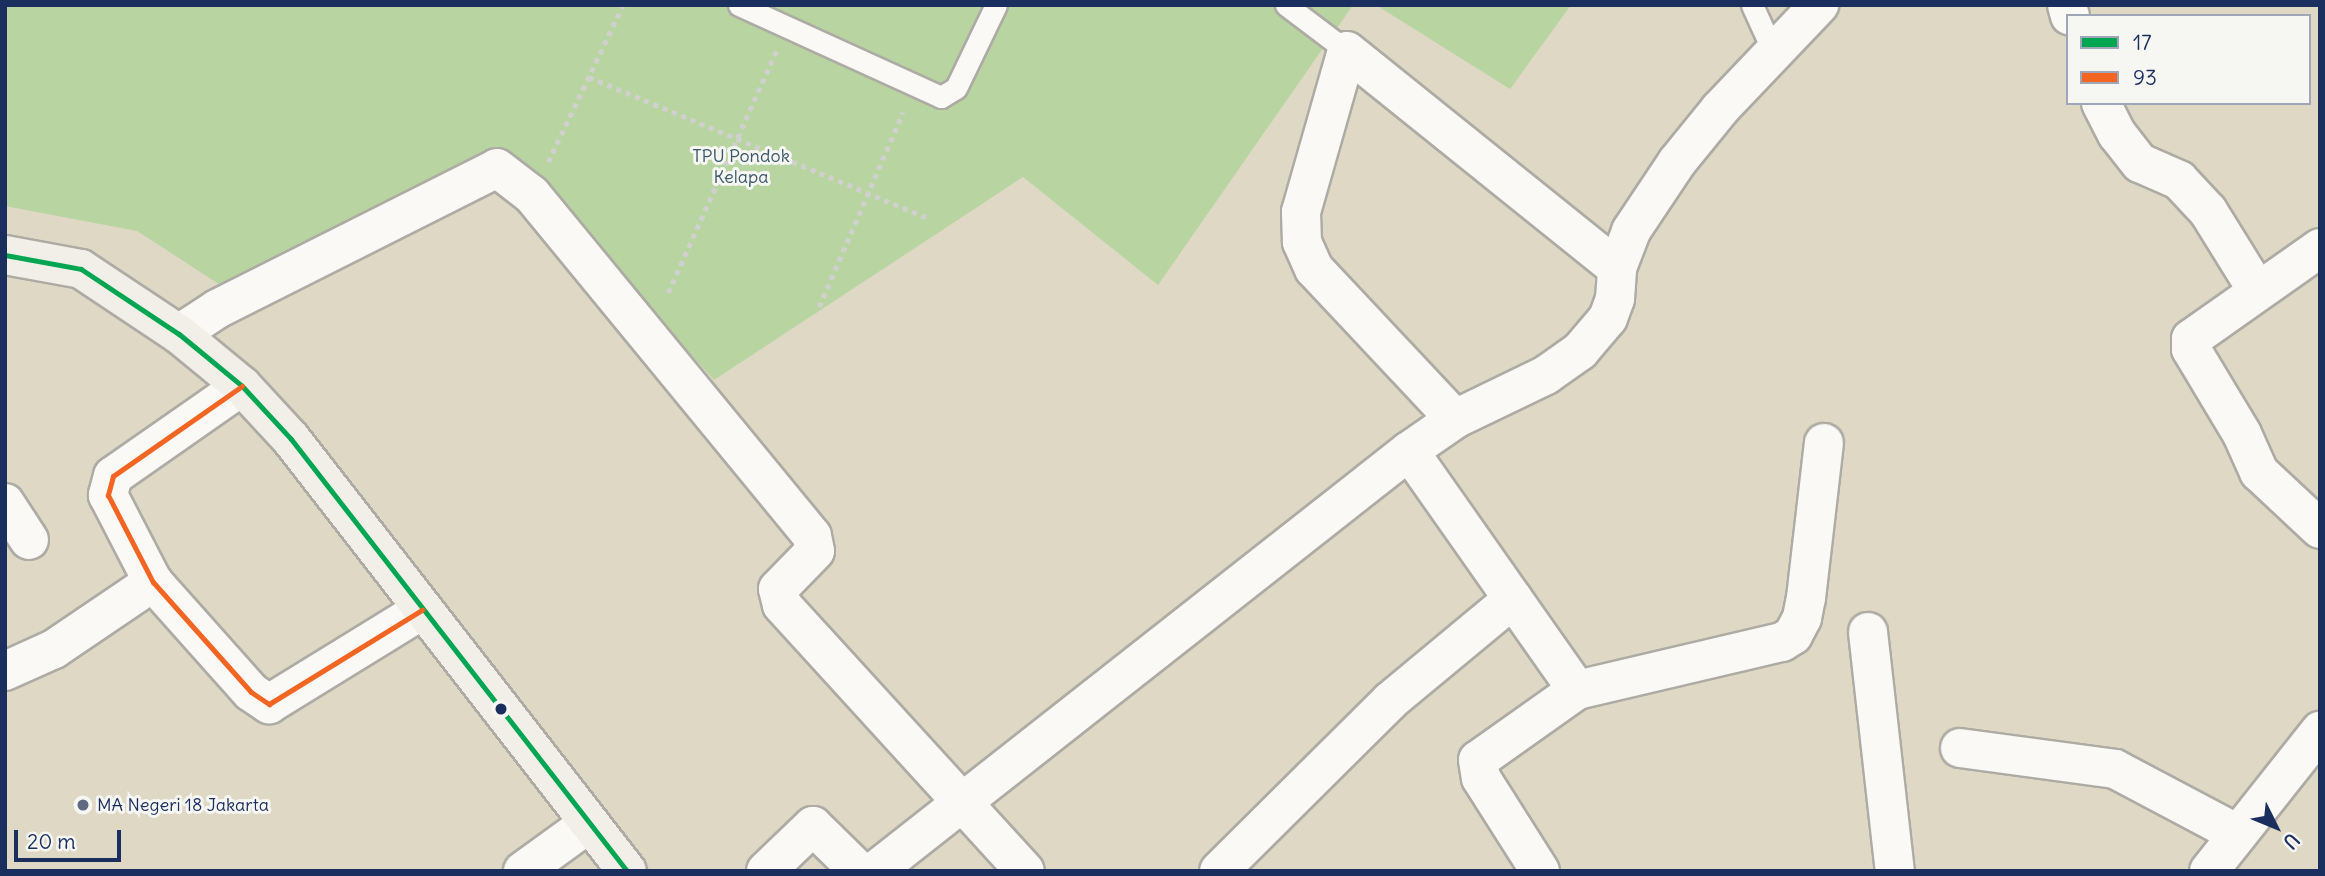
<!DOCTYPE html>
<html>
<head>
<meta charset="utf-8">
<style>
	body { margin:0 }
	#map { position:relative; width:2325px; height:876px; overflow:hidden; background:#ded8c4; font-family:Delius,sans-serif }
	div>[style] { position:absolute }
	.green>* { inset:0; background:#b8d5a1 }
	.path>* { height:4.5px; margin-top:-2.25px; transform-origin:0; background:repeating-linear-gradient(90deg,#d0d0ce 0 5px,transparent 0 10px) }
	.roads { filter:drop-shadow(2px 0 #adaba4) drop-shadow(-2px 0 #adaba4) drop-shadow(0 2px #adaba4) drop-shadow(0 -2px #adaba4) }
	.lane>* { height:21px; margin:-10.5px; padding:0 10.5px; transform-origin:10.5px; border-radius:10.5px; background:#faf9f6 }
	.street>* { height:38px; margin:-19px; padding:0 19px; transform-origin:19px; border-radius:19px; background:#faf9f6 }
	.secondary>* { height:38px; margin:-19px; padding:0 19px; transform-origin:19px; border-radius:19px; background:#f2efe8 }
	.bus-1>* { height:5px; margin:-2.5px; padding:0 2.5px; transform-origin:2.5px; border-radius:2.5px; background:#00a651 }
	.bus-2>* { height:5px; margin:-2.5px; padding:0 2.5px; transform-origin:2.5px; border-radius:2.5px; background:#f26522 }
	.dots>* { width:19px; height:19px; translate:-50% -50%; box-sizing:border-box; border:4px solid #f6f6f2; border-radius:50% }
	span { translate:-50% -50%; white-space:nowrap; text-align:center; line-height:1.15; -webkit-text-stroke:6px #f6f6f2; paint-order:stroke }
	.park-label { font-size:18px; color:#3a5868 }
	.poi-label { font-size:18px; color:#1b2f5e }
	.left { translate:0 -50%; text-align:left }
	.frame { position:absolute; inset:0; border:7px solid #1b2f5e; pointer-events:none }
	.legend { position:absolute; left:2066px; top:14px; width:245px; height:91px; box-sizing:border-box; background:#f6f6f2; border:2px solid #9ea6b7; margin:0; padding:9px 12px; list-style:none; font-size:21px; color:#1b2f5e }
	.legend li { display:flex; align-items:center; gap:14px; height:35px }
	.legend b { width:35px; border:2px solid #9ea6b7 }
	.north { position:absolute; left:2241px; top:792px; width:70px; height:70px; -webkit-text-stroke:5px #f6f6f2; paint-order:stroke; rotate:133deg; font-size:19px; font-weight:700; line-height:28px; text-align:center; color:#1b2f5e }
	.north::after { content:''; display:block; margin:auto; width:24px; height:32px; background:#1b2f5e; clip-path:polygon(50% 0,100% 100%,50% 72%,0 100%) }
	.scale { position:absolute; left:14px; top:830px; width:107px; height:32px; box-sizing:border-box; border:4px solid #1b2f5e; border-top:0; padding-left:9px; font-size:21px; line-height:24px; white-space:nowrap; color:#1b2f5e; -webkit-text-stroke:5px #f6f6f2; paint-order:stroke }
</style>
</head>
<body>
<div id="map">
	<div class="green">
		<i style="clip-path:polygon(5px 5px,1353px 5px,1158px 285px,1023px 177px,714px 380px,521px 165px,259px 310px,137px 231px,5px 206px)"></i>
		<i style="clip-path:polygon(1376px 5px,1571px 5px,1510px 89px)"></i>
	</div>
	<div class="path">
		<i style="left:589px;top:77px;width:367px;rotate:22.6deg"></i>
		<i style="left:548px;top:162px;width:174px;rotate:-64.5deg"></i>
		<i style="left:668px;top:293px;width:265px;rotate:-65.9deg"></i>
		<i style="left:819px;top:307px;width:212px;rotate:-66.7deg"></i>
	</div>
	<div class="roads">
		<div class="lane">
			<i style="left:739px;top:5px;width:222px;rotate:24.5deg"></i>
			<i style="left:941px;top:97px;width:17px;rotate:-31deg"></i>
			<i style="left:956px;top:88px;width:92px;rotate:-64.3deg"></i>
			<i style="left:1286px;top:5px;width:76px;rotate:37deg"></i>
			<i style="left:1752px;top:5px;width:51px;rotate:65.5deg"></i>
		</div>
		<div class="street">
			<i style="left:2067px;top:5px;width:11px;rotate:75deg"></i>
			<i style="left:2101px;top:103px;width:35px;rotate:63deg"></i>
			<i style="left:2117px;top:134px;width:37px;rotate:52deg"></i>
			<i style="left:2140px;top:163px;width:43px;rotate:23.6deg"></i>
			<i style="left:2179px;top:180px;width:42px;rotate:46.9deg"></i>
			<i style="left:2208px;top:211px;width:93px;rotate:58.2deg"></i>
			<i style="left:2320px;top:248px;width:158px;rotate:144.8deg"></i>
			<i style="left:2191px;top:339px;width:10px;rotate:90deg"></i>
			<i style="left:2191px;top:349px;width:99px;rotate:59deg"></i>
			<i style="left:2242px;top:434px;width:42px;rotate:65.9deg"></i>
			<i style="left:2259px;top:472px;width:83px;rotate:43.1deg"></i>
			<i style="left:179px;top:334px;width:45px;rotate:-33.3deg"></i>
			<i style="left:217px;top:309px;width:313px;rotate:-26.7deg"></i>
			<i style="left:497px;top:168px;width:44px;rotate:37.6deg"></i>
			<i style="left:532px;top:195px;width:441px;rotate:50.6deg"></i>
			<i style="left:812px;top:536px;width:15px;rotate:79deg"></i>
			<i style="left:815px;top:551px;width:53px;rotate:134.2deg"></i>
			<i style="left:778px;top:589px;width:16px;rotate:76deg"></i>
			<i style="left:782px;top:605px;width:360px;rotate:47.6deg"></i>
			<i style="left:242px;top:386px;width:157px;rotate:145.1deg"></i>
			<i style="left:113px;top:476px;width:20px;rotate:105deg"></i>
			<i style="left:108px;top:495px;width:98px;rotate:62.7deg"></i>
			<i style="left:153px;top:582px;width:147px;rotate:48.3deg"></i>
			<i style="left:251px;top:692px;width:22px;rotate:34deg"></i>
			<i style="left:269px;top:704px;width:180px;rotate:-31.6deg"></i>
			<i style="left:1455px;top:419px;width:206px;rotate:-133.2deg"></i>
			<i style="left:1314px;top:269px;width:30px;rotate:-114deg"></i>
			<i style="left:1302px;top:242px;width:30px;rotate:-92deg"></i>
			<i style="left:1301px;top:212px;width:167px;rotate:-74.1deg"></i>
			<i style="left:1347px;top:51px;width:346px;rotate:38.8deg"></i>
			<i style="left:1409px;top:451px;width:292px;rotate:54.9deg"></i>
			<i style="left:1577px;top:690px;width:121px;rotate:144.7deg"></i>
			<i style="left:1478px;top:760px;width:18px;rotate:81deg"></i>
			<i style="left:1481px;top:778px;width:110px;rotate:57.6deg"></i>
			<i style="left:5px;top:503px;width:44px;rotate:57deg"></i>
			<i style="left:1868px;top:632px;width:241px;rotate:83.6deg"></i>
			<i style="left:5px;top:671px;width:54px;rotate:-24.2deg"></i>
			<i style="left:54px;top:649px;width:120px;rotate:-34.1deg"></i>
			<i style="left:1577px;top:690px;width:211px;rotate:-13.2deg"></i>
			<i style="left:1782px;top:642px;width:13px;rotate:-32deg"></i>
			<i style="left:1793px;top:635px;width:19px;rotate:-62deg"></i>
			<i style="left:1802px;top:618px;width:20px;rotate:-79deg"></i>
			<i style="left:1806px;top:598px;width:156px;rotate:-83.4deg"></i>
			<i style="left:1960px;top:748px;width:156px;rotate:7.7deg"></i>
			<i style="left:2115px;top:769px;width:139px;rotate:27.9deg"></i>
			<i style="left:523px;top:871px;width:80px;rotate:-35.9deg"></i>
			<i style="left:766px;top:871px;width:65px;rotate:-43.8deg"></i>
			<i style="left:813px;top:826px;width:64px;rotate:44.4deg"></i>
			<i style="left:875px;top:871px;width:679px;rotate:-38.19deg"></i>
			<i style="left:1409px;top:451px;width:56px;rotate:-34.8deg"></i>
			<i style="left:1455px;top:419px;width:101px;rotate:-25.8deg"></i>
			<i style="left:1546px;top:375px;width:42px;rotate:-35.2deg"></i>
			<i style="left:1580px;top:351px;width:43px;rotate:-49.7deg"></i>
			<i style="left:1608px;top:318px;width:20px;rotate:-70deg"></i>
			<i style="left:1615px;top:299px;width:31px;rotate:-86deg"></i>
			<i style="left:1617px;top:268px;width:40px;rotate:-69deg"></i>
			<i style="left:1631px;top:231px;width:83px;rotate:-56.3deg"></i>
			<i style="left:1677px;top:162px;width:68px;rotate:-50.9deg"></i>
			<i style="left:1720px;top:109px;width:144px;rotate:-46.4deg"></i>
			<i style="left:1219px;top:871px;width:241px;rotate:-44.8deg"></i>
			<i style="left:1390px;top:701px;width:160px;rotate:-39.7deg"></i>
			<i style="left:2209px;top:871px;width:179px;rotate:-51.6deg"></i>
		</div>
		<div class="secondary">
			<i style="left:5px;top:255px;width:77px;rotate:10.4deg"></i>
			<i style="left:81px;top:269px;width:118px;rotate:33.6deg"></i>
			<i style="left:179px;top:334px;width:82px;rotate:39.5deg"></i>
			<i style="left:242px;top:386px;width:72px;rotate:47.2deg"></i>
			<i style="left:291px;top:439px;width:547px;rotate:52.13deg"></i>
		</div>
	</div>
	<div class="bus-1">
		<i style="left:5px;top:255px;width:77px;rotate:10.4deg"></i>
		<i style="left:81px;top:269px;width:118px;rotate:33.6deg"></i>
		<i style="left:179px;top:334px;width:82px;rotate:39.5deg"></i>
		<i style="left:242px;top:386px;width:72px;rotate:47.2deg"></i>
		<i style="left:291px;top:439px;width:547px;rotate:52.13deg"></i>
	</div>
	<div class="bus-2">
		<i style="left:242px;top:386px;width:157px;rotate:145.1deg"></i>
		<i style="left:113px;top:476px;width:20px;rotate:105deg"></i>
		<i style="left:108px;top:495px;width:98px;rotate:62.7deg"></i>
		<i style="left:153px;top:582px;width:147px;rotate:48.3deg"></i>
		<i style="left:251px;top:692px;width:22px;rotate:34deg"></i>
		<i style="left:269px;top:704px;width:180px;rotate:-31.6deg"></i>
	</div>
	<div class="dots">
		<i style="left:501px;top:709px;background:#1b2f5e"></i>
		<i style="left:83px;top:805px;background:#5f6a82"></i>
	</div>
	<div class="park-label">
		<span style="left:741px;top:167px">TPU Pondok<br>Kelapa</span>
	</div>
	<div class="poi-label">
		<span class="left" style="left:97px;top:805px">MA Negeri 18 Jakarta</span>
	</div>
	<div class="frame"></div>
	<ul class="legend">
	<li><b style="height:9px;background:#00a651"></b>17</li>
	<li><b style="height:9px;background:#f26522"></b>93</li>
	</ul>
	<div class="north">U</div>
	<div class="scale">20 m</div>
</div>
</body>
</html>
